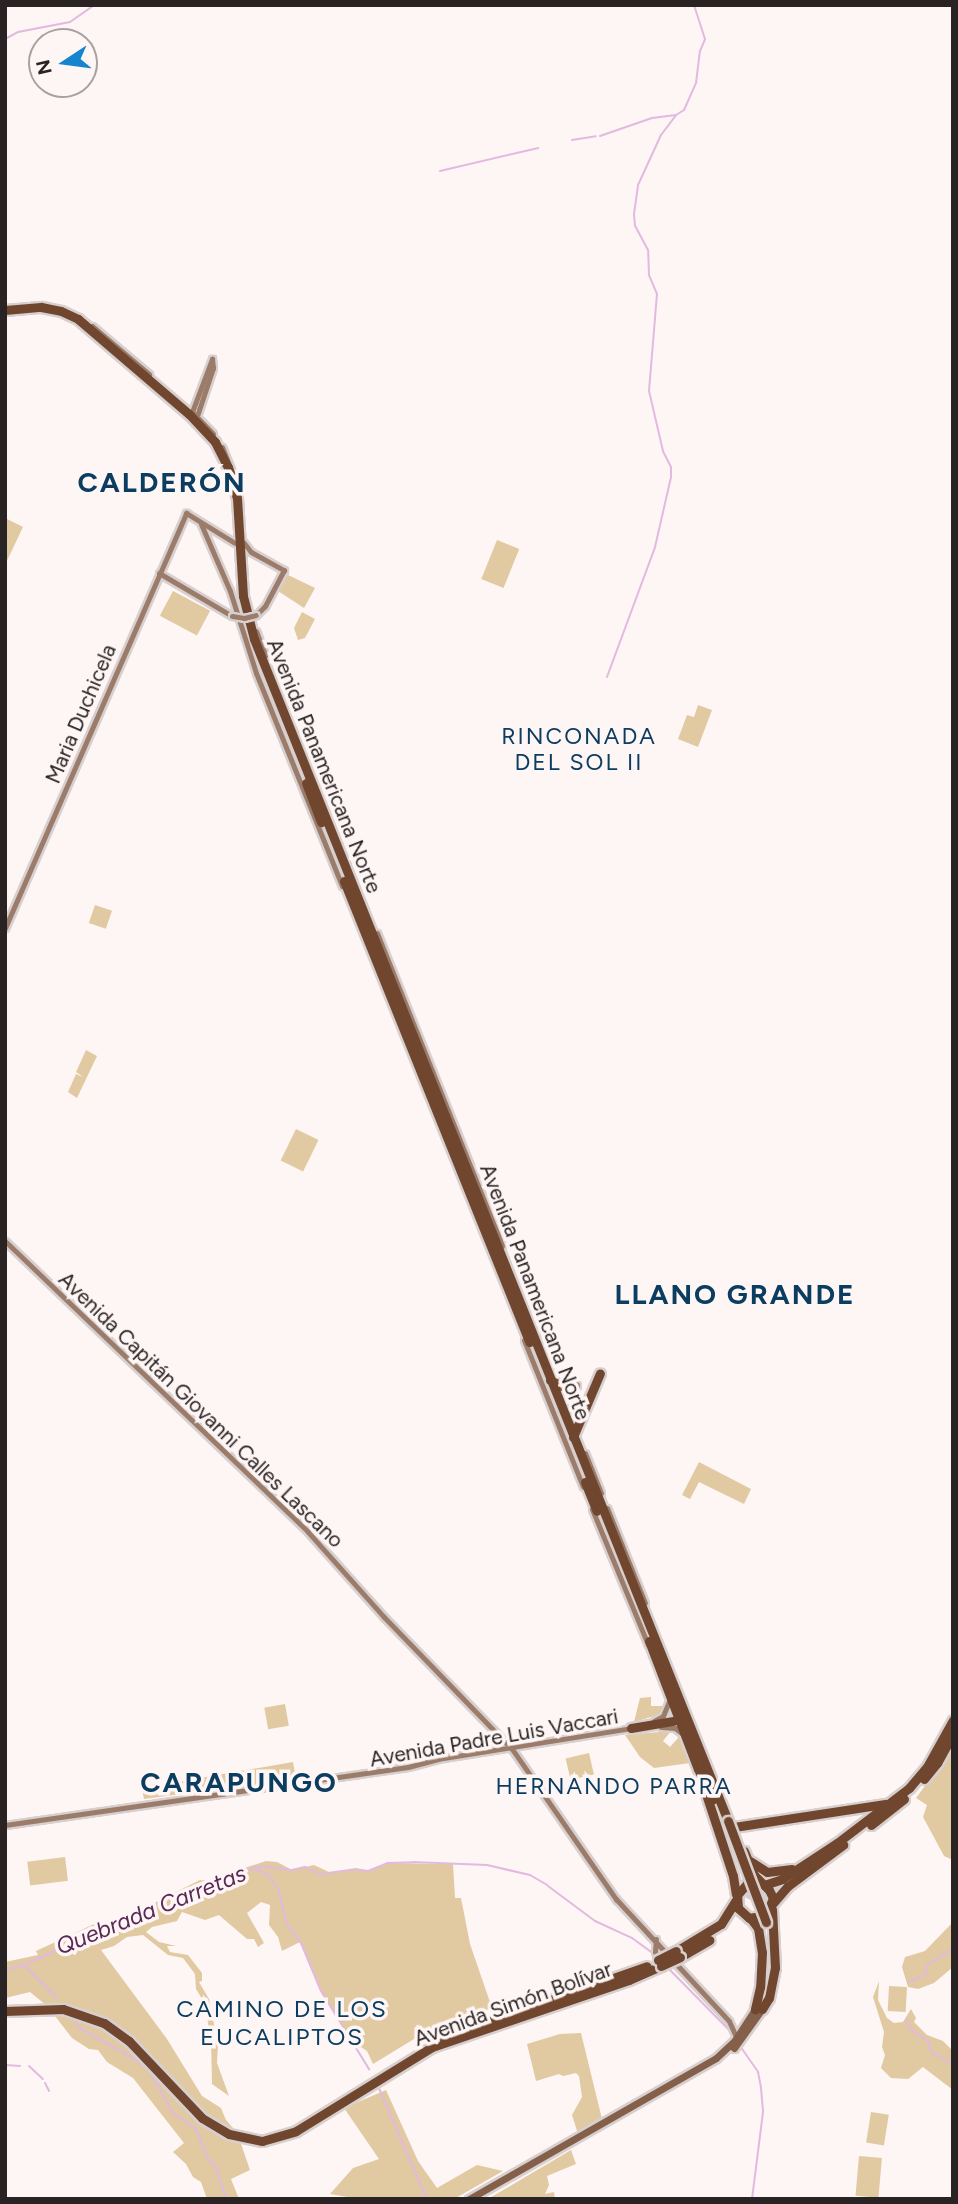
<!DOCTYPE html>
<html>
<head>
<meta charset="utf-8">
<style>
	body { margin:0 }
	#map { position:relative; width:958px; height:2204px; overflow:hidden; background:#fef5f5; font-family:Figtree,sans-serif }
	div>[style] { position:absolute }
	.green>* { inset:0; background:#e1c9a1; transform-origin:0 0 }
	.stream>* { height:2px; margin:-1px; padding:0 1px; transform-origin:1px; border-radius:1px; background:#e2badf }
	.highway-tunnel>* { height:9px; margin-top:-4.5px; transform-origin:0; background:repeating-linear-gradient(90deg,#d3cbcb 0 9px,transparent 0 13.5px) }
	.roads { filter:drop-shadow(2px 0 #d8cfcf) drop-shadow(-2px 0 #d8cfcf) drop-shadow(0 2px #d8cfcf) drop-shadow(0 -2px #d8cfcf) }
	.secondary>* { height:5px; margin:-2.5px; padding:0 2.5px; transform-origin:2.5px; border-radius:2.5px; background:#9b7c6a }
	.primary>* { height:7px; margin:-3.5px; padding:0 3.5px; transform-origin:3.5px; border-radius:3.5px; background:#84604a }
	.highway>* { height:9px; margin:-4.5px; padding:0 4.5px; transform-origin:4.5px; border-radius:4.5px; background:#70472e }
	.bridges { filter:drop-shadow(2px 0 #d8cfcf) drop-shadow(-2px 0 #d8cfcf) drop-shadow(0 2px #d8cfcf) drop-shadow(0 -2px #d8cfcf) }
	.secondary-bridge>* { height:5px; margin:-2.5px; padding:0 2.5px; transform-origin:2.5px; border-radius:2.5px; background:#9b7c6a }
	.highway-bridge>* { height:9px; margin:-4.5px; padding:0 4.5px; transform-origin:4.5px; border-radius:4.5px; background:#70472e }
	span { translate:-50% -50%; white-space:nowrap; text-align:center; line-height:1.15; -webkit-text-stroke:7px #fef5f5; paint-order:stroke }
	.street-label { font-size:21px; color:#292423 }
	.neighbourhood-label { font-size:23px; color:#0b3d61; letter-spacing:2px }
	.water-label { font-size:23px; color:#592857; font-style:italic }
	.quarter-label { font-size:24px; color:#0b3d61; letter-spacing:2px }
	.district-label { font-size:28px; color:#0b3d61; font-weight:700; letter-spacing:2px }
	.frame { position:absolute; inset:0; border:7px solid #292423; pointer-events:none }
	.north { position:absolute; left:28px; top:28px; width:70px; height:70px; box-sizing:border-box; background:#fef5f5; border:2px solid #a9a1a1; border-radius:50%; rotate:257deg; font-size:19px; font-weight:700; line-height:28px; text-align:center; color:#292423 }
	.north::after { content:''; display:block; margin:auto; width:24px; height:32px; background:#1685ce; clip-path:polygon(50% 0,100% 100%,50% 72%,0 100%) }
</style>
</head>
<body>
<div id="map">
	<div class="green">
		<i style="clip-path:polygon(5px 518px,23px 527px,5px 565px)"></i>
		<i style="left:497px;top:540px;width:24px;height:42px;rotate:22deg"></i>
		<i style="clip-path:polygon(284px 573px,315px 588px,304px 608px,278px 591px)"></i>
		<i style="left:173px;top:591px;width:42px;height:28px;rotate:28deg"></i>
		<i style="clip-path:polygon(302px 612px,315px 619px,305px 638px,298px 640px,294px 628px)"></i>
		<i style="clip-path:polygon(698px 705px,712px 710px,698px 747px,678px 739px,687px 715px,694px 717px)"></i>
		<i style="left:95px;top:905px;width:18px;height:19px;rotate:19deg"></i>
		<i style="clip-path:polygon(86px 1050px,97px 1056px,77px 1098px,68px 1092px,76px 1074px,83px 1077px,76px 1072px)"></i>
		<i style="left:296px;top:1129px;width:25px;height:35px;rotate:26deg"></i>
		<i style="clip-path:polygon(699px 1462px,751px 1489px,744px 1504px,699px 1482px,690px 1499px,682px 1495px)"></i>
		<i style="clip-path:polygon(651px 1697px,651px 1706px,664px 1706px,661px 1714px,634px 1722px,640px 1698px)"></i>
		<i style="left:285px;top:1704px;width:22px;height:21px;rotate:80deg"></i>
		<i style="clip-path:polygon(671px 1731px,663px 1741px,670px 1747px,679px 1737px,690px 1763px,654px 1768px,640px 1757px,625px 1735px)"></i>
		<i style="clip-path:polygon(950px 1752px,953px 1752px,953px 1860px,944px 1856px,923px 1817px,927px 1805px,916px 1798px)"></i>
		<i style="left:589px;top:1753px;width:22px;height:24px;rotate:77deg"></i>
		<i style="clip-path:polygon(293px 1762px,296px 1779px,144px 1799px,142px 1788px)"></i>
		<i style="left:65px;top:1857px;width:24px;height:38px;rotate:83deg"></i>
		<i style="clip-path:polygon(266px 1861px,277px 1862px,292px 1870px,314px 1865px,331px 1873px,355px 1869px,368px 1871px,388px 1863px,453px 1864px,455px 1898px,461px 1898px,470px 1944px,492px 2008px,437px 2025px,373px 2064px,367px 2051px,361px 2047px,358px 2048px,351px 2040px,321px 1991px,300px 1942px,282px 1951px,278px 1937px,269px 1925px,270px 1905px,261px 1902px,247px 1913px,264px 1943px,258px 1947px,254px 1939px,247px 1939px,219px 1915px,205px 1920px,182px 1912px,177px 1921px,152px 1927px,146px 1932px,159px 1942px,176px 1946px,167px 1946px,170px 1952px,188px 1955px,202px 1973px,202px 1981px,199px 1982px,209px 1999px,218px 2045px,217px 2063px,229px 2096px,212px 2084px,211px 2039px,204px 2002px,196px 1989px,195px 1974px,183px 1958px,168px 1955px,143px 1935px,127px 1937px,114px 1946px,101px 1950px,167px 2039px,202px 2096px,221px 2108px,226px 2120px,240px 2136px,268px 2139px,285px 2134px,428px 2045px,476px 2026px,507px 2019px,542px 2004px,629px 1976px,670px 1959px,620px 1980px,432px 2045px,286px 2135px,263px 2141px,239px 2138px,250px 2170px,231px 2179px,239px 2199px,207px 2199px,201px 2182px,193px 2177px,186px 2164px,173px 2152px,184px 2143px,133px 2078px,107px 2062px,98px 2050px,89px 2049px,72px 2038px,48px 2007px,5px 2009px,46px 2005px,30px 1992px,5px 1998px,5px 1962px,38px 1955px,36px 1951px,92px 1925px,126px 1917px,200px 1880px,220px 1882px,226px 1874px)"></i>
		<i style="clip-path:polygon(953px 1922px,953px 1967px,934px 1983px,918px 1989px,908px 1987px,902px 1967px,905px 1957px,925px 1951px)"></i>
		<i style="clip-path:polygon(879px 1981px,878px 2000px,887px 2018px,894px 2023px,903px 2022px,911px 2009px,916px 2018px,914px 2022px,927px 2035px,943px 2041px,953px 2051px,953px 2090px,923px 2067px,908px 2079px,891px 2078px,881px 2068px,885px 2055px,882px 2047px,884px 2032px,873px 1997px)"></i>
		<i style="left:889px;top:1986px;width:18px;height:25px;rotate:3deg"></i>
		<i style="clip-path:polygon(581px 2033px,602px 2119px,578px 2134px,572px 2115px,582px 2097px,579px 2076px,576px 2073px,563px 2076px,559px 2074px,536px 2081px,527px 2044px,560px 2034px)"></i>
		<i style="clip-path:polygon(386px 2090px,418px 2161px,437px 2188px,477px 2165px,503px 2171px,454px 2199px,359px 2199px,330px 2194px,353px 2168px,379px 2159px,344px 2108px)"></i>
		<i style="left:871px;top:2112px;width:18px;height:31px;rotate:9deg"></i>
		<i style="clip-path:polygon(571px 2150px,576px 2164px,547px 2176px,549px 2185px,545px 2194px,554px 2192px,555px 2199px,488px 2199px)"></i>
		<i style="left:859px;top:2156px;width:23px;height:40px;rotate:5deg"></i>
	</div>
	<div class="stream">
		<i style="left:5px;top:39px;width:15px;rotate:-28deg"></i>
		<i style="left:18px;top:32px;width:53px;rotate:-10.9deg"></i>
		<i style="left:70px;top:22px;width:29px;rotate:-35deg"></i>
		<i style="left:600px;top:136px;width:55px;rotate:-19.1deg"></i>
		<i style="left:652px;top:118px;width:24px;rotate:-7deg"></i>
		<i style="left:572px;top:140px;width:24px;rotate:-9deg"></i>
		<i style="left:440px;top:171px;width:101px;rotate:-13.2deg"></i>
		<i style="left:607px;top:677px;width:139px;rotate:-69.7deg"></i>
		<i style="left:655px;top:547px;width:72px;rotate:-77.1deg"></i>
		<i style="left:671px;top:477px;width:10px;rotate:-90deg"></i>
		<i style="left:671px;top:467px;width:18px;rotate:-117deg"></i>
		<i style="left:663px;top:451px;width:62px;rotate:-103.1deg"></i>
		<i style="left:649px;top:391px;width:97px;rotate:-85.3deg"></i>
		<i style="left:657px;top:294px;width:21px;rotate:-113deg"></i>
		<i style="left:649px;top:275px;width:25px;rotate:-92deg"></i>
		<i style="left:648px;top:250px;width:27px;rotate:-118deg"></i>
		<i style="left:635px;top:226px;width:12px;rotate:-95deg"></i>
		<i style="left:634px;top:214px;width:29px;rotate:-82deg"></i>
		<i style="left:638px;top:185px;width:55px;rotate:-65.3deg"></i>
		<i style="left:661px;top:135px;width:25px;rotate:-53deg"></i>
		<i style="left:676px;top:115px;width:9px;rotate:-32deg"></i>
		<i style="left:684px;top:110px;width:30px;rotate:-66deg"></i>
		<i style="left:696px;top:83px;width:32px;rotate:-83deg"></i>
		<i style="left:700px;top:51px;width:13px;rotate:-67deg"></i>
		<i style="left:705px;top:39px;width:36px;rotate:-108deg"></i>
		<i style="left:254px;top:1868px;width:16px;rotate:27deg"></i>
		<i style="left:268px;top:1875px;width:17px;rotate:54deg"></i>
		<i style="left:278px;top:1889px;width:36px;rotate:76deg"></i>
		<i style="left:287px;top:1924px;width:24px;rotate:54deg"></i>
		<i style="left:301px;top:1943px;width:52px;rotate:67.4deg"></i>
		<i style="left:321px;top:1991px;width:92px;rotate:58.4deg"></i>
		<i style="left:548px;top:1886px;width:59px;rotate:36.7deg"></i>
		<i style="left:595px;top:1921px;width:41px;rotate:24.7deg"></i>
		<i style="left:632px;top:1938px;width:24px;rotate:36deg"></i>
		<i style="left:25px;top:1966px;width:45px;rotate:45deg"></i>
		<i style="left:667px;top:1967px;width:93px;rotate:45.4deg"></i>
		<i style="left:5px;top:1970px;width:20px;rotate:-15deg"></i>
		<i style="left:24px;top:1965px;width:174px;rotate:-24.8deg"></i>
		<i style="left:182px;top:1892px;width:84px;rotate:-18deg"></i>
		<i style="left:262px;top:1866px;width:30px;rotate:8deg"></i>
		<i style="left:292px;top:1870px;width:13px;rotate:-13deg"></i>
		<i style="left:305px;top:1867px;width:17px;rotate:24deg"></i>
		<i style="left:321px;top:1874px;width:34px;rotate:-8deg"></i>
		<i style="left:355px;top:1869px;width:13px;rotate:9deg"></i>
		<i style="left:368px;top:1871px;width:22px;rotate:-22deg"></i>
		<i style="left:388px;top:1863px;width:25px;rotate:-2deg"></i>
		<i style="left:413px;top:1862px;width:74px;rotate:2.3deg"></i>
		<i style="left:487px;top:1865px;width:44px;rotate:13.1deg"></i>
		<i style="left:530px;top:1875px;width:20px;rotate:30deg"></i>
		<i style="left:909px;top:1982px;width:17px;rotate:-24deg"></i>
		<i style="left:925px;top:1975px;width:10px;rotate:-79deg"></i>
		<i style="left:927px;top:1965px;width:31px;rotate:-32deg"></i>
		<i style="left:70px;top:2015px;width:18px;rotate:52deg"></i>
		<i style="left:81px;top:2029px;width:65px;rotate:29.3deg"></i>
		<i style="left:138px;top:2061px;width:16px;rotate:43deg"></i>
		<i style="left:150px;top:2072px;width:47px;rotate:60.7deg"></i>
		<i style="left:173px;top:2113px;width:28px;rotate:35deg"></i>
		<i style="left:196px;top:2129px;width:31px;rotate:68deg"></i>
		<i style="left:208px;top:2158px;width:13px;rotate:51deg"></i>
		<i style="left:216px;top:2168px;width:33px;rotate:72deg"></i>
		<i style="left:907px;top:2019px;width:9px;rotate:77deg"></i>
		<i style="left:909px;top:2028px;width:23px;rotate:34deg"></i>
		<i style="left:928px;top:2041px;width:12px;rotate:70deg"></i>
		<i style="left:932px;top:2052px;width:24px;rotate:30deg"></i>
		<i style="left:740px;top:2046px;width:32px;rotate:55deg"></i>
		<i style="left:758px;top:2072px;width:16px;rotate:79deg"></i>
		<i style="left:761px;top:2088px;width:24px;rotate:85deg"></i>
		<i style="left:763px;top:2112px;width:88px;rotate:97.2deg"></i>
		<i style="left:5px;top:2065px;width:15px;rotate:4deg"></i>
		<i style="left:29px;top:2066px;width:19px;rotate:43deg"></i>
		<i style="left:45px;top:2083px;width:9px;rotate:63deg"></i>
		<i style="left:378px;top:2086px;width:123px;rotate:66.6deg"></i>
	</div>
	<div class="highway-tunnel">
		<i style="left:741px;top:1880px;width:15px;rotate:62deg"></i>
		<i style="left:748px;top:1893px;width:11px;rotate:27deg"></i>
		<i style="left:758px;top:1898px;width:26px;rotate:-28deg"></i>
	</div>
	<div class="roads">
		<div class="secondary">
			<i style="left:92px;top:326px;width:75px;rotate:40.1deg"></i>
			<i style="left:192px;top:412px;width:57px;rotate:-69.3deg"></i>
			<i style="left:193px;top:413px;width:29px;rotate:46deg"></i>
			<i style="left:197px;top:416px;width:51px;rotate:-71.6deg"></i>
			<i style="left:213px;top:368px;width:9px;rotate:-96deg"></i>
			<i style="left:222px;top:447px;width:46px;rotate:68.4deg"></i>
			<i style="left:201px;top:524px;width:73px;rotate:66.6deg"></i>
			<i style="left:230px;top:591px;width:86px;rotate:72.4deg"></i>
			<i style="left:256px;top:673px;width:230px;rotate:68deg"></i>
			<i style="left:244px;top:543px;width:11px;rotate:52deg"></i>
			<i style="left:251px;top:552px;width:38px;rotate:29deg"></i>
			<i style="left:284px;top:570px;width:41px;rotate:117.8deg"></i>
			<i style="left:265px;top:606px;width:13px;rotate:135deg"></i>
			<i style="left:159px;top:573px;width:85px;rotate:30.5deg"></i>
			<i style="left:256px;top:631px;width:26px;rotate:69deg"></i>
			<i style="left:5px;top:928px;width:453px;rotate:-66.4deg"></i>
			<i style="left:186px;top:513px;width:57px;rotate:31.5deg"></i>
			<i style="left:377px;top:933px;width:337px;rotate:68.2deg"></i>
			<i style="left:5px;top:1241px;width:420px;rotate:43.8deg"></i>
			<i style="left:308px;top:1532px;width:114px;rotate:48.2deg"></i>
			<i style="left:384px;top:1617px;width:184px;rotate:45.9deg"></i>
			<i style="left:512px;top:1749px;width:183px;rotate:55.3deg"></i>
			<i style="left:616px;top:1899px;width:166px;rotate:47.2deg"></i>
			<i style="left:729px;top:2021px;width:17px;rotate:66deg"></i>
			<i style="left:524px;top:1340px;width:158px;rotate:68.1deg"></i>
			<i style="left:585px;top:1453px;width:43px;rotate:68.2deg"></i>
			<i style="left:607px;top:1508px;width:102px;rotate:68.2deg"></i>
			<i style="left:592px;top:1509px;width:147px;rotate:67.6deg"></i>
			<i style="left:654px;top:1721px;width:10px;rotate:-29deg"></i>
			<i style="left:663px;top:1716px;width:18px;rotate:-68deg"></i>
			<i style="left:661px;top:1727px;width:14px;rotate:4deg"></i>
			<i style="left:675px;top:1728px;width:11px;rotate:38deg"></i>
			<i style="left:5px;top:1825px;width:407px;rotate:-8.2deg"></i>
			<i style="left:408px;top:1767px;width:31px;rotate:-15deg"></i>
			<i style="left:438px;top:1759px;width:196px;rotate:-9.1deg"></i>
			<i style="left:655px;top:1952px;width:13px;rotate:-86deg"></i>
		</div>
		<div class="primary">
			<i style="left:734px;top:2048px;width:48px;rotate:-54.3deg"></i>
			<i style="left:469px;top:2199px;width:284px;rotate:-29.7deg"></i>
			<i style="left:716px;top:2058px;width:26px;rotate:-43deg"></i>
			<i style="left:735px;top:2040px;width:37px;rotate:-57deg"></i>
		</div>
		<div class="highway">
			<i style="left:5px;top:310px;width:36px;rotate:-5deg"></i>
			<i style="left:41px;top:307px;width:20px;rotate:11deg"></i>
			<i style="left:61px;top:311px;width:19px;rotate:25deg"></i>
			<i style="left:78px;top:319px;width:146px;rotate:40.6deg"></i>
			<i style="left:189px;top:414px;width:38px;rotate:47deg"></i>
			<i style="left:215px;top:442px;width:28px;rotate:63deg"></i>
			<i style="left:228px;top:467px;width:32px;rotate:74deg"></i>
			<i style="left:237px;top:498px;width:98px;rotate:86.5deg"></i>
			<i style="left:243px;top:596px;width:44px;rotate:75.7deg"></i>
			<i style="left:254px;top:639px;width:1273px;rotate:68.15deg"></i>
			<i style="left:306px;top:783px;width:42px;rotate:69deg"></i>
			<i style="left:344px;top:881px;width:497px;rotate:68.1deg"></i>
			<i style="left:550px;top:1380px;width:13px;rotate:27deg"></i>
			<i style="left:562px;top:1386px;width:13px"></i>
			<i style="left:573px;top:1437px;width:69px;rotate:-67.1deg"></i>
			<i style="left:585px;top:1482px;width:31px;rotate:68deg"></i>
			<i style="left:649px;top:1641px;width:137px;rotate:69.1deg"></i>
			<i style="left:698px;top:1769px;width:34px;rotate:64deg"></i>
			<i style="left:631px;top:1728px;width:43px;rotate:-9.5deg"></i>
			<i style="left:924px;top:1779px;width:21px;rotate:-51deg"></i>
			<i style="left:937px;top:1763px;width:33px;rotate:-61deg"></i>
			<i style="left:706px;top:1794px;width:86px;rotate:71.8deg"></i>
			<i style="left:733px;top:1876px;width:18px;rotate:81deg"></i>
			<i style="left:871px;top:1825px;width:42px;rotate:-38.2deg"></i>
			<i style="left:734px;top:1827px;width:153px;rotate:-8.7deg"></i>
			<i style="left:744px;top:1851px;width:26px;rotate:67deg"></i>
			<i style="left:754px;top:1875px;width:21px;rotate:45deg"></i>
			<i style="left:769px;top:1890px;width:9px;rotate:63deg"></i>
			<i style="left:773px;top:1898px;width:18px;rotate:112deg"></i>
			<i style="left:766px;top:1915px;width:17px;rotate:170deg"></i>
			<i style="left:749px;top:1918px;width:15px;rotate:-138deg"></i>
			<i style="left:738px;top:1908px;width:13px;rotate:-94deg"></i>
			<i style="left:737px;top:1895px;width:15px;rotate:-48deg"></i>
			<i style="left:747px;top:1884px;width:15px"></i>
			<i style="left:750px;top:1861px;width:20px;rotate:33deg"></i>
			<i style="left:767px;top:1872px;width:25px;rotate:-7deg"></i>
			<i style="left:764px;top:1885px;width:19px;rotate:-18deg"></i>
			<i style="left:782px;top:1879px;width:66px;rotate:-33.2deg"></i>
			<i style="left:837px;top:1843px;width:91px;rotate:-37.4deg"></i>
			<i style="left:909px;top:1788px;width:30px;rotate:-50deg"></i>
			<i style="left:928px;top:1765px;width:51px;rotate:-60.9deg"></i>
			<i style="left:773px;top:1903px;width:23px;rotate:-49deg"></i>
			<i style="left:788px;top:1886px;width:69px;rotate:-36.7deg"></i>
			<i style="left:751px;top:1919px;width:11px;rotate:52deg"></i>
			<i style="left:758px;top:1928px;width:24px;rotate:81deg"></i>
			<i style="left:762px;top:1952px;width:35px;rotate:93deg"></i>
			<i style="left:760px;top:1987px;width:23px;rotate:103deg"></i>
			<i style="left:676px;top:1951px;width:52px;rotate:-31deg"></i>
			<i style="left:721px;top:1924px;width:28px;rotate:-58deg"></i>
			<i style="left:680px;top:1957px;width:34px;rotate:-30deg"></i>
			<i style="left:762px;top:2009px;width:13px;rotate:-58deg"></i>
			<i style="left:769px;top:1998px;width:31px;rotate:-79deg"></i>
			<i style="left:775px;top:1968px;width:59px;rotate:-92.9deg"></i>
			<i style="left:5px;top:2011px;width:58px;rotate:-2deg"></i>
			<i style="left:63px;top:2009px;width:43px;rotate:18.9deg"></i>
			<i style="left:104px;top:2023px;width:31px;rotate:36deg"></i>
			<i style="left:129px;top:2041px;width:106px;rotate:46.5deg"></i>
			<i style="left:202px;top:2118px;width:31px;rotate:31deg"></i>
			<i style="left:229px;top:2134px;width:34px;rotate:12deg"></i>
			<i style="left:262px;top:2141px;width:35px;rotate:-16deg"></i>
			<i style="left:296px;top:2131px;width:160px;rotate:-31.7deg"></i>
			<i style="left:432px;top:2047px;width:208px;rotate:-18.8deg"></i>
			<i style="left:629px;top:1980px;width:35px;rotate:-24deg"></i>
			<i style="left:439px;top:2039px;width:220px;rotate:-19.3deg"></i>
		</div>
	</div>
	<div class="bridges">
		<div class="secondary-bridge">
			<i style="left:232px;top:616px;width:12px;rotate:9deg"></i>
			<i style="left:244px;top:618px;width:12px;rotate:-14deg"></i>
		</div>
		<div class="highway-bridge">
			<i style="left:728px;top:1821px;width:108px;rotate:69.4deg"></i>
			<i style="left:658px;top:1960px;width:20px;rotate:-27deg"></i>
			<i style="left:661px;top:1966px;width:21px;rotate:-25deg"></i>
		</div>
	</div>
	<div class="street-label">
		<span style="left:81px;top:714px;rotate:-67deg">Maria Duchicela</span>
		<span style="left:324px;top:766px;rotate:68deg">Avenida Panamericana Norte</span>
		<span style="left:535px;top:1292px;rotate:69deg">Avenida Panamericana Norte</span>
		<span style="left:201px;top:1410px;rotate:44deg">Avenida Capitán Giovanni Calles Lascano</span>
		<span style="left:494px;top:1738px;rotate:-10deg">Avenida Padre Luis Vaccari</span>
		<span style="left:513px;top:2004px;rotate:-20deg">Avenida Simón Bolívar</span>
	</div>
	<div class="neighbourhood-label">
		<span style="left:579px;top:749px">RINCONADA<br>DEL SOL II</span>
		<span style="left:614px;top:1786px">HERNANDO PARRA</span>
	</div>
	<div class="water-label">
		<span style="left:151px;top:1910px;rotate:-22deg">Quebrada Carretas</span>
	</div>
	<div class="quarter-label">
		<span style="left:282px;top:2023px">CAMINO DE LOS<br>EUCALIPTOS</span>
	</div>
	<div class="district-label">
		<span style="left:162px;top:482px">CALDERÓN</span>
		<span style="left:735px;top:1294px">LLANO GRANDE</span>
		<span style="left:239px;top:1782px">CARAPUNGO</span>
	</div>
	<div class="frame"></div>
	<div class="north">N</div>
</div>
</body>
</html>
